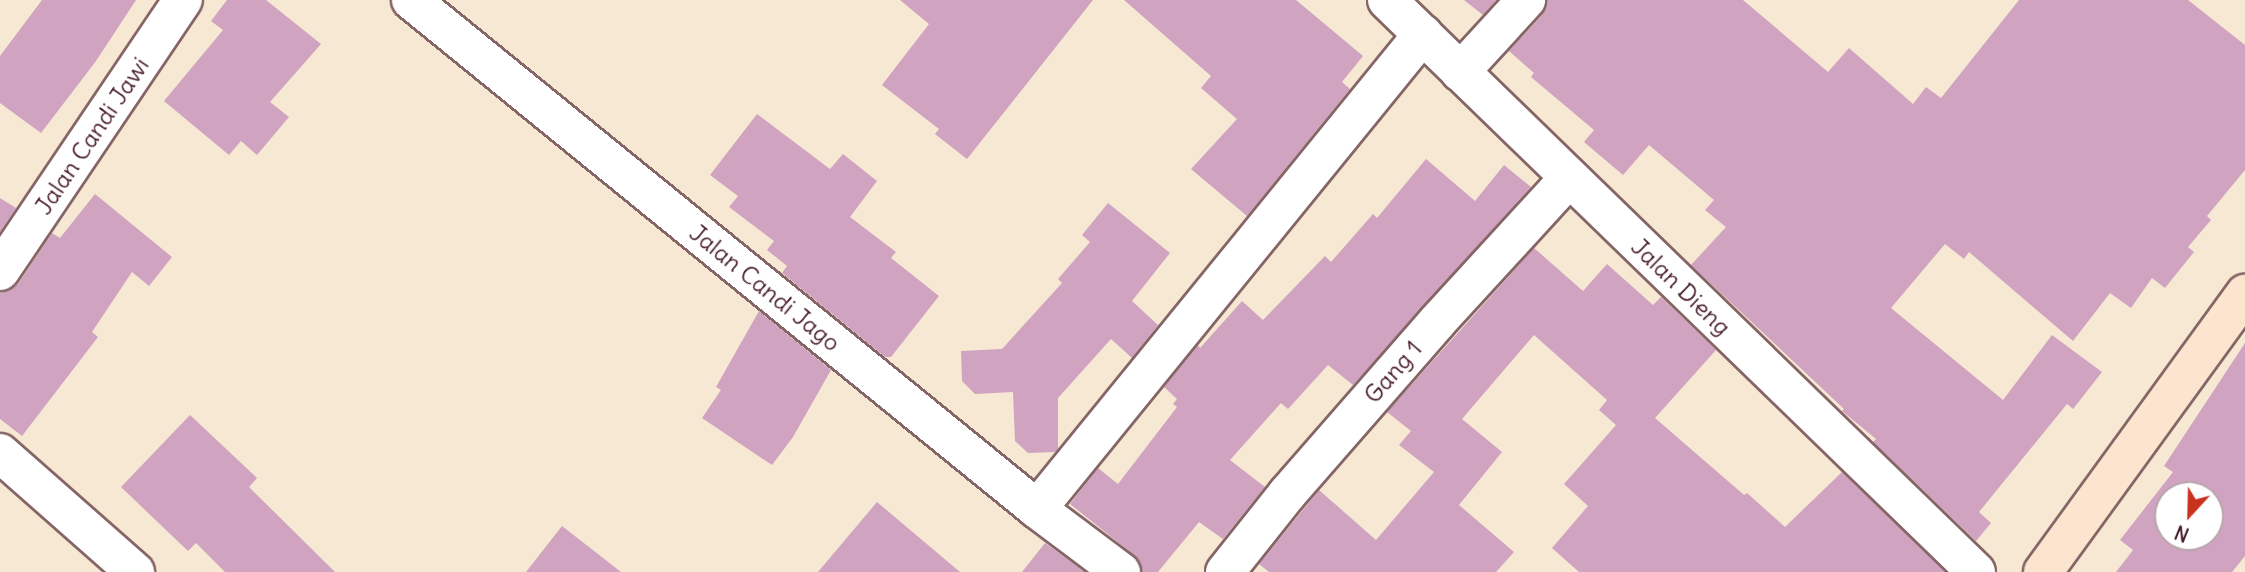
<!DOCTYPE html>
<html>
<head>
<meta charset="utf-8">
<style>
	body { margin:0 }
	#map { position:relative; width:2245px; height:572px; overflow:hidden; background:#f6e8d3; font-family:Delius,sans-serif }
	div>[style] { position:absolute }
	.building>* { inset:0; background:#d0a3c1 }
	.roads { filter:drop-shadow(2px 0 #866566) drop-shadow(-2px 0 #866566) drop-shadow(0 2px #866566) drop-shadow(0 -2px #866566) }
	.street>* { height:38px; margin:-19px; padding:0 19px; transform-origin:19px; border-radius:19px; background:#fff }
	.secondary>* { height:38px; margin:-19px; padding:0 19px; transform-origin:19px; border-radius:19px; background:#fbe5cf }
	span { translate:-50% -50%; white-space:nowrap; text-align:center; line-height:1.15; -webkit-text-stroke:6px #fff; paint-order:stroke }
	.street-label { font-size:24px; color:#4a1f2b }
	.north { position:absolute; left:2154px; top:481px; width:70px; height:70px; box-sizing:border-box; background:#fff; border:2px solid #b7a5aa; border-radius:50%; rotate:202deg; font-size:19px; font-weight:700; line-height:28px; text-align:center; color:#4a1f2b }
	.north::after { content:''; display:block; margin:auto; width:24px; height:32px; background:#c8321e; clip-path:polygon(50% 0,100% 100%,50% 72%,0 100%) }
</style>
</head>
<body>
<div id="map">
	<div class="building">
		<i style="clip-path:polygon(42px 0,136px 0,96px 61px,41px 133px,0 103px,0 56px)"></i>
		<i style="clip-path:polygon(227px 0,266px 0,321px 44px,270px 102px,289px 117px,257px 155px,241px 141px,229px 155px,164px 101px,223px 30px,211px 21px)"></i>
		<i style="clip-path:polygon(900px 0,1093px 0,967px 159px,935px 134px,939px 129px,882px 85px,929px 24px)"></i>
		<i style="clip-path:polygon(1124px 0,1296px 0,1363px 56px,1342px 82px,1350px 89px,1247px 216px,1191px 169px,1237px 119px,1201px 88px,1211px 76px)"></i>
		<i style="clip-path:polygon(1464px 0,1496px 0,1483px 15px)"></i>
		<i style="clip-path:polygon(1547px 0,1743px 0,1828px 72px,1849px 48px,1913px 104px,1926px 87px,1941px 98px,2019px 0,2188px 0,2245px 45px,2245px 170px,2207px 216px,2211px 220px,2188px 247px,2194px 252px,2165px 288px,2152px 278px,2131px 308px,2110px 293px,2073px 341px,1969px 252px,1964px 259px,1945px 244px,1891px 308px,2003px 400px,2052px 335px,2102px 372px,2073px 409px,2067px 404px,1979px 512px,1991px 523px,1976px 541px,1873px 442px,1876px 439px,1842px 411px,1844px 409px,1691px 265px,1726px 227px,1705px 210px,1714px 200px,1649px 145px,1623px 175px,1584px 142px,1594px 130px,1531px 77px,1534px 73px,1509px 51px,1542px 15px)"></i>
		<i style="clip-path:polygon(757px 114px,830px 169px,843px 154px,877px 181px,850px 217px,896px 252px,891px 258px,939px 296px,891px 357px,885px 357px,782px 273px,787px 266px,767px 250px,774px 241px,729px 207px,738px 196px,710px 175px)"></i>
		<i style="clip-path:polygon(1426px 159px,1475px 201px,1504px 165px,1531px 187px,1353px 385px,1328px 365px,1288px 409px,1281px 403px,1230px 460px,1265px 487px,1223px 539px,1199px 522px,1158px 572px,1142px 572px,1134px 555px,1070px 504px,1098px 468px,1118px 484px,1177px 407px,1173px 404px,1177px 399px,1164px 387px,1198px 345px,1200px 348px,1242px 301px,1263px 320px,1325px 256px,1331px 262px,1373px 214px,1377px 218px)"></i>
		<i style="clip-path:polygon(95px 194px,172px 257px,149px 286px,132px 272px,92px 332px,98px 337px,22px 436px,0 419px,0 293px,10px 290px,18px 284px,52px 233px,60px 238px)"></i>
		<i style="clip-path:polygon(0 198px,16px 208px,0 232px)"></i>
		<i style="clip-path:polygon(1108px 203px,1170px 253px,1132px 301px,1158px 325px,1132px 358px,1111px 339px,1058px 398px,1058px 449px,1055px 452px,1028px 453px,1015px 441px,1013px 392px,975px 394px,962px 381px,961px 351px,1002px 349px,1062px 283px,1058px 279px,1090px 242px,1082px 235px)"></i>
		<i style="clip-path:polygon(1534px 248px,1583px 291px,1607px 264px,1653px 305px,1661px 297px,1716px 350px,1655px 418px,1744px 495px,1747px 493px,1785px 527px,1842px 472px,1945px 572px,1579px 572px,1552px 548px,1588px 506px,1564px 484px,1616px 425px,1599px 410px,1607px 400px,1534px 335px,1462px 419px,1502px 452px,1459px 505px,1514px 552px,1496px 572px,1269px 572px,1259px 564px,1319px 490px,1376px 540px,1434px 472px,1399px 445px,1411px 431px,1387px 412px)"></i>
		<i style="clip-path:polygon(759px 311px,831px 370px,793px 437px,772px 465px,702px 418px,721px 390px,716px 387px)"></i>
		<i style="clip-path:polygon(evenodd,2245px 343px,2245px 556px,2232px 572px,2116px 572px,2133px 550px,2120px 540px,2173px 472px,2164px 466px,2245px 343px,2168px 495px,2210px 495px,2210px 537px,2168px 537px,2168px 495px)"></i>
		<i style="clip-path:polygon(190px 415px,257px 478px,249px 487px,335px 572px,225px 572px,196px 543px,188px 551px,121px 487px)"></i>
		<i style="clip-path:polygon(877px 502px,960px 572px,818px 572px)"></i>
		<i style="clip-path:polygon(562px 526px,621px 572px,526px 572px)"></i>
		<i style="clip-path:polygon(1045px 543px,1085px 572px,1022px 572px)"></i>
	</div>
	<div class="roads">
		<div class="street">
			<i style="left:411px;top:0;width:807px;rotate:39.11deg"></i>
			<i style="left:1037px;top:509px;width:105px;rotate:36.9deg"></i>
			<i style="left:1387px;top:0;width:821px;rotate:44.16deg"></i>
			<i style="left:1460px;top:72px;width:98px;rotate:-47.5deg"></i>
			<i style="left:0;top:271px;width:327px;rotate:-56deg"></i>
			<i style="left:0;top:453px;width:180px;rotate:41.4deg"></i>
			<i style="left:1037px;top:509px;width:612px;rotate:-50.9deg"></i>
			<i style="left:1225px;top:572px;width:100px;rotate:-51.5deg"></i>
			<i style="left:1287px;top:494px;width:228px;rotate:-48.9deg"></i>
			<i style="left:1437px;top:322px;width:194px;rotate:-47.5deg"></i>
		</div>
		<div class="secondary">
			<i style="left:2043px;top:572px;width:344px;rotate:-54deg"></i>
		</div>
	</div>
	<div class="street-label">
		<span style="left:92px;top:136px;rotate:-56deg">Jalan Candi Jawi</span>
		<span style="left:1681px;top:287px;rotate:44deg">Jalan Dieng</span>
		<span style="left:765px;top:288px;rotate:39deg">Jalan Candi Jago</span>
		<span style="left:1393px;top:372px;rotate:-49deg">Gang 1</span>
	</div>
	<div class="north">N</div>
</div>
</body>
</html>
